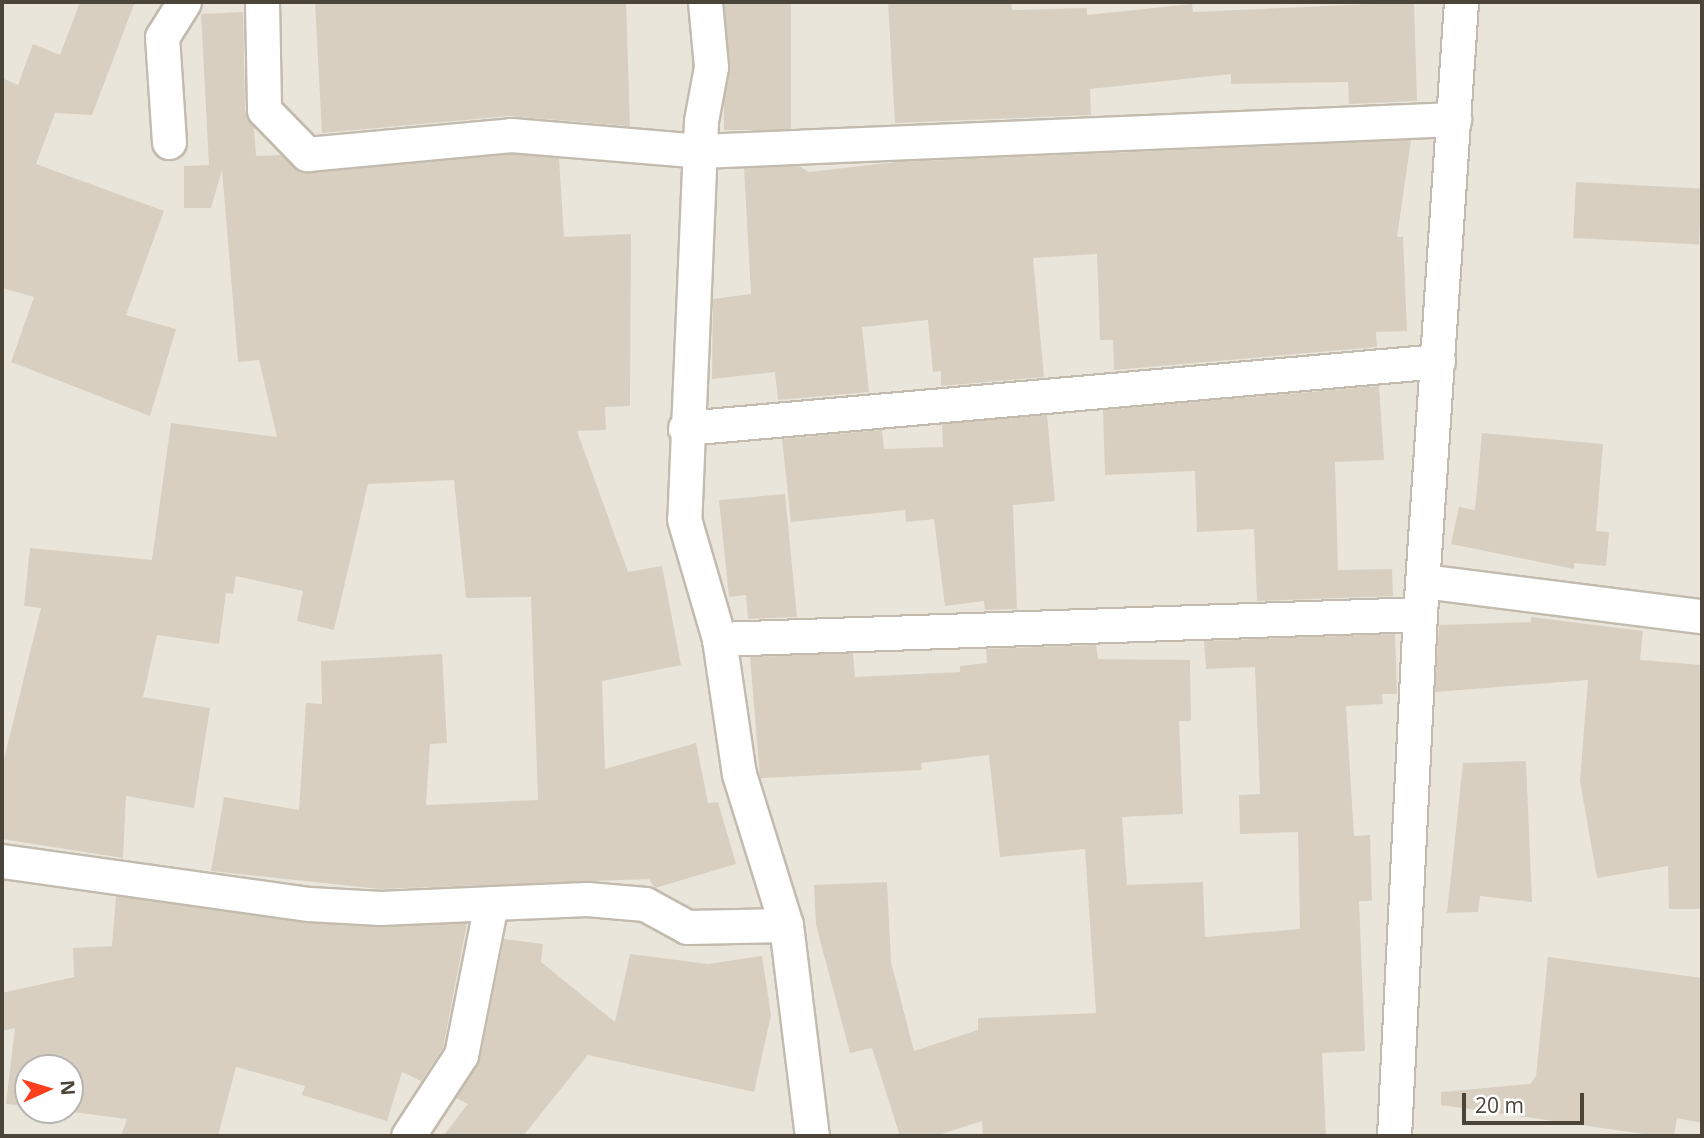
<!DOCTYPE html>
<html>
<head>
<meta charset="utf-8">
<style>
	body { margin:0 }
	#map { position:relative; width:1704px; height:1138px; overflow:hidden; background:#f6f3ec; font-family:"Open Sans",sans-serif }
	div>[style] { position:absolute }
	.residential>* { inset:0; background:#eae5da }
	.building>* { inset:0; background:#d8cfc1; transform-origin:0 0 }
	.roads { filter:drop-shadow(2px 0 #c2bbae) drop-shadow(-2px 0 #c2bbae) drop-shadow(0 2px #c2bbae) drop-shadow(0 -2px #c2bbae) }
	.minor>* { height:33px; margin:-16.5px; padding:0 16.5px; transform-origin:16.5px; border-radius:16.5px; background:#fff }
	span { translate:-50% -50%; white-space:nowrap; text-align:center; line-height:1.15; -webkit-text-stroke:6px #fff; paint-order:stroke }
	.frame { position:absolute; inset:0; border:4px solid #4b4439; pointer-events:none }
	.north { position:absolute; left:14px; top:1054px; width:70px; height:70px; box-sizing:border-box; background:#fff; border:2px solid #b7b4b0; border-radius:50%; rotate:86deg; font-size:19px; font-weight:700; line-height:28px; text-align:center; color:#4b4439 }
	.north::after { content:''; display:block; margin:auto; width:24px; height:32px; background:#fc3f1d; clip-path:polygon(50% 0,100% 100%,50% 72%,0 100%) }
	.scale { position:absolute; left:1462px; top:1093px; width:122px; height:32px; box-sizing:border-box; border:4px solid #4b4439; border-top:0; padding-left:9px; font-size:21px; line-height:24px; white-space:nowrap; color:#4b4439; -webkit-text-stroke:5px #fff; paint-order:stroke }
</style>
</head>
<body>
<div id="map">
	<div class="residential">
		<i style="clip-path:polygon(evenodd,2px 2px,1702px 2px,1702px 1136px,2px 1136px,2px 2px,28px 1068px,70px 1068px,70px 1110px,28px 1110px,28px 1068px)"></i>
	</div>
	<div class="building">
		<i style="clip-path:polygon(80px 2px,135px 2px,92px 115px,55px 113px,36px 164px,164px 211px,126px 315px,176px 329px,150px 416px,11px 362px,34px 297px,2px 288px,2px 78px,18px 85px,33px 44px,60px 55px)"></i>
		<i style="clip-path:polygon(315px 2px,626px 2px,630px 126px,509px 116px,322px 133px)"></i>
		<i style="left:724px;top:2px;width:67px;height:128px"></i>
		<i style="clip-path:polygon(888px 2px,1011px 2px,1012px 10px,1087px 8px,1087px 15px,1192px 4px,1193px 12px,1414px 2px,1417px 101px,1349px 104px,1348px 82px,1231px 84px,1231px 74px,1090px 89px,1091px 115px,895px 123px)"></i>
		<i style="clip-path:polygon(243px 12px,245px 110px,254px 128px,256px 156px,281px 155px,308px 173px,511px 154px,559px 158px,564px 237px,631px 234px,630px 406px,605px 407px,606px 430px,577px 431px,628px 572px,662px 566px,681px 665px,602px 681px,605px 769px,696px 743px,708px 803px,718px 802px,736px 864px,655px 888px,649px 879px,380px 889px,211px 871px,224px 797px,299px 810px,306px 703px,322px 704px,321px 661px,442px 654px,447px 743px,430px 744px,426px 805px,538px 800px,531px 597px,466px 598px,454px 480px,368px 484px,334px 630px,297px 621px,303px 591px,236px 576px,233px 594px,226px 593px,219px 644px,157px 635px,143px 697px,210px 708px,194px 808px,126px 796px,123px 858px,2px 839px,2px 767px,41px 608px,24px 606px,30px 548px,152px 560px,171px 423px,277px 437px,259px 360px,238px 362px,222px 170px,211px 208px,184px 208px,184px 166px,209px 165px,201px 14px)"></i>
		<i style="clip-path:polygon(1411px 140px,1397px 237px,1403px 237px,1407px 331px,1376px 332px,1377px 347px,1114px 370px,1113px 340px,1100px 340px,1097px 254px,1033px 258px,1044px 377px,941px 386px,941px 371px,933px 372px,928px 320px,862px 327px,869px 392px,778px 400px,775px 372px,712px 379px,713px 299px,751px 294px,744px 168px,799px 166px,809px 172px,897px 162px)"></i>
		<i style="left:1576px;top:182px;width:126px;height:56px;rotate:3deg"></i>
		<i style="clip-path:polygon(1379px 386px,1384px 460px,1335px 462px,1338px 570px,1392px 569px,1393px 596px,1257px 601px,1254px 529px,1197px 532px,1195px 471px,1105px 475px,1103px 410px)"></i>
		<i style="clip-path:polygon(1047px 415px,1055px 501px,1013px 505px,1017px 609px,985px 610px,984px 601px,945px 606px,934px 519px,906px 522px,905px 510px,791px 522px,782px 439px,882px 430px,884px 449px,943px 447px,942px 424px)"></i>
		<i style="clip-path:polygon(1482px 433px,1603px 444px,1596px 531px,1609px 532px,1606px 566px,1574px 563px,1574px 569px,1451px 544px,1459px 507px,1475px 510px)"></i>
		<i style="clip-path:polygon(785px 494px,797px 617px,748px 619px,746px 595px,729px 597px,719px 500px)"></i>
		<i style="clip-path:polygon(1531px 617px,1643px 631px,1640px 660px,1702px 665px,1702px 909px,1669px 909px,1668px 866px,1597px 878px,1580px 781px,1588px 680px,1435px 692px,1439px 625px,1531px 622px)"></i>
		<i style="clip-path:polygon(1395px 634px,1397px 694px,1382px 694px,1383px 704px,1346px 706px,1354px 836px,1370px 835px,1372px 901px,1359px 901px,1365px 1051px,1322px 1053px,1326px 1136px,983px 1136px,982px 1121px,935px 1136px,900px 1136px,872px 1048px,850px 1053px,816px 925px,814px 885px,887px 882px,891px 962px,914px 1051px,978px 1030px,978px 1018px,1096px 1013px,1085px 849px,1000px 857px,989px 755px,921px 763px,922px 770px,760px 778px,750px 657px,853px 653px,855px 677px,960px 672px,960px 666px,987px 663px,986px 649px,1096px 645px,1098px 659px,1190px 660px,1191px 721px,1179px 721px,1183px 814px,1122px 817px,1127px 885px,1203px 882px,1205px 937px,1300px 929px,1298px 832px,1240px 834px,1239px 795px,1260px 794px,1255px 667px,1206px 669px,1204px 641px)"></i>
		<i style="clip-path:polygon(1526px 761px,1532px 902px,1480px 896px,1478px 912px,1447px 913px,1463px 763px)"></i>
		<i style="clip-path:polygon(116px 896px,308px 923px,467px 923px,443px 1048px,421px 1081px,402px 1072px,387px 1121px,302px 1095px,305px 1086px,236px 1067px,218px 1136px,121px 1136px,127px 1119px,57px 1110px,70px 1110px,70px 1068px,28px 1068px,28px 1106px,6px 1104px,15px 1028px,2px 1031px,2px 993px,74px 977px,73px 948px,112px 946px)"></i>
		<i style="clip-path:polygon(504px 939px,543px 944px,541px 962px,615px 1022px,630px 954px,708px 964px,762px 956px,771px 1015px,754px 1092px,588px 1055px,523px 1136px,443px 1136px,468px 1104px,456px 1098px,480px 1059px)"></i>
		<i style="clip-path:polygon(1548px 957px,1702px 978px,1702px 1123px,1677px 1118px,1674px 1136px,1658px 1136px,1441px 1105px,1441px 1092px,1530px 1084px,1536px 1076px)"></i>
	</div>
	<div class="roads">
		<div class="minor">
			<i style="left:262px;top:2px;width:108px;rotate:88.9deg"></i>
			<i style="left:264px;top:110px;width:62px;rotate:45.7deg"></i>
			<i style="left:307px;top:154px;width:205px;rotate:-5.3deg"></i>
			<i style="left:511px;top:135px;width:190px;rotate:4.8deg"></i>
			<i style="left:700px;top:151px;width:755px;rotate:-2.43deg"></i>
			<i style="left:705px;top:2px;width:65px;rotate:84.7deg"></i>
			<i style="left:711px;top:67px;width:55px;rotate:100.5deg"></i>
			<i style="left:701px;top:121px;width:398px;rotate:92.4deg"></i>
			<i style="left:684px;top:519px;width:125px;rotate:73.7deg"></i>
			<i style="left:719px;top:639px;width:136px;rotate:81.6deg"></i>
			<i style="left:739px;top:774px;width:158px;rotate:72.7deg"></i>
			<i style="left:786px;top:925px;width:213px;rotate:83deg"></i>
			<i style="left:169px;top:142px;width:105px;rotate:-93.8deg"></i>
			<i style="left:162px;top:37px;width:41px;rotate:-57.8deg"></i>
			<i style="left:685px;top:428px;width:756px;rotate:-5.08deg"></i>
			<i style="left:1423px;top:581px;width:281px;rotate:7.2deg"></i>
			<i style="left:719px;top:639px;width:701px;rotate:-2.04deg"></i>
			<i style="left:2px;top:861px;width:310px;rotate:8deg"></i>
			<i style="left:309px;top:904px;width:71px;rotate:3.2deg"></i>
			<i style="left:380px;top:908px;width:207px;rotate:-2.5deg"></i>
			<i style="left:587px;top:899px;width:58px;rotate:4.9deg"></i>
			<i style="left:645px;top:904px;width:48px;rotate:28.7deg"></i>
			<i style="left:687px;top:927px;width:99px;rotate:-1.2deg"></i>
			<i style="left:408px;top:1136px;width:97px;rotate:-56.8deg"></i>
			<i style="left:461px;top:1055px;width:155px;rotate:-78.8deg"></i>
			<i style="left:1394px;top:1136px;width:523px;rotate:-87.15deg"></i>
			<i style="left:1420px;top:614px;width:613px;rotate:-86.17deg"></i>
		</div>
	</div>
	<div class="frame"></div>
	<div class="north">N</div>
	<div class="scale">20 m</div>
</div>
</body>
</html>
